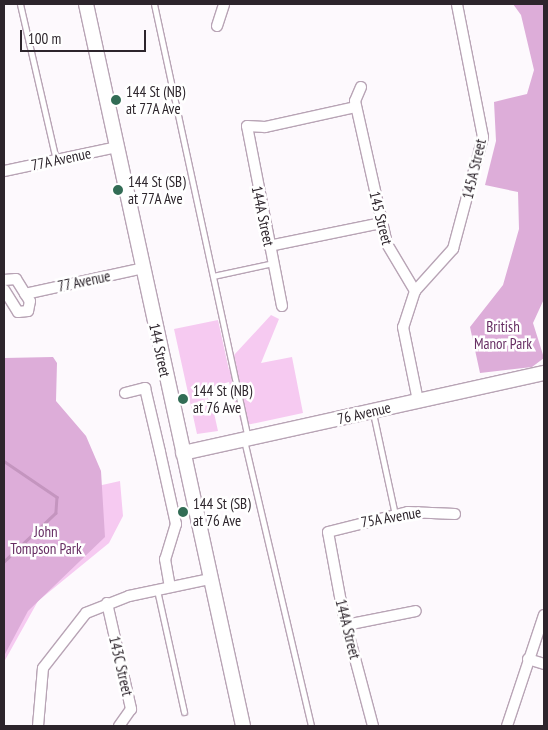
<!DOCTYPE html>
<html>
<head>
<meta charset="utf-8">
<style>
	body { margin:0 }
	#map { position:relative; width:548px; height:730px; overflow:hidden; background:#fdf9fd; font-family:"PT Sans Narrow",sans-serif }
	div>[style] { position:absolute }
	.green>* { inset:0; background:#f6caf1 }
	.forest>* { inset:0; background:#ddadd9 }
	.stream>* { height:2.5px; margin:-1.25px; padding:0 1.25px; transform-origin:1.25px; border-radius:1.25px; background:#c495bf }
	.roads { filter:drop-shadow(1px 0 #b8a4b5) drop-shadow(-1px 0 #b8a4b5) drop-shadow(0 1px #b8a4b5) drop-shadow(0 -1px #b8a4b5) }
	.lane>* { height:5px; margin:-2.5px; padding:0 2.5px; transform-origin:2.5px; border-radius:2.5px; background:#fff }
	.street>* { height:10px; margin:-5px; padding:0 5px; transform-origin:5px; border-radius:5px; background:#fff }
	.secondary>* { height:14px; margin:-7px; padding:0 7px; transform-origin:7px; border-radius:7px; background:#fff }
	.dots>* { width:14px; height:14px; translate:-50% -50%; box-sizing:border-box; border:2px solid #fff; border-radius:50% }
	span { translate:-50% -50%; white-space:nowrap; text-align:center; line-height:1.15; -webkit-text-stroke:5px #fff; paint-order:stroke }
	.poi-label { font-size:15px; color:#2d252c }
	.left { translate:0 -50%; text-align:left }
	.street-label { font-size:15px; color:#2d252c }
	.park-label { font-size:15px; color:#672e63 }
	.frame { position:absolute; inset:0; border:5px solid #2d252c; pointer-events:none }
	.scale { position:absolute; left:20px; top:30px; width:126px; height:22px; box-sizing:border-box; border:2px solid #2d252c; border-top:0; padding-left:6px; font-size:15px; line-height:18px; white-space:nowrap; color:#2d252c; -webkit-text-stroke:4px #fff; paint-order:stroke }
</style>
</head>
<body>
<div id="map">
	<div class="green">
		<i style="clip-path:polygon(271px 315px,279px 319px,261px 363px,292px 357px,303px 413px,242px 426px,229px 382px,208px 388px,205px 394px,212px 404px,218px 431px,197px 434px,174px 329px,218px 320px,229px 370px,237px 368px,234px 355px)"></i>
		<i style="clip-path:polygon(120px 481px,123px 516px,109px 543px,38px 601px,4px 662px,4px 507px)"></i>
	</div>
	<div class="forest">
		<i style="clip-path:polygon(513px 4px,544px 4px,544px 299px,533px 323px,544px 358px,532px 367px,480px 373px,470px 327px,503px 285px,519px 229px,518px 192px,485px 185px,496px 141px,494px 102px,527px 94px,534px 70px,521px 15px)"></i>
		<i style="clip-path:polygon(53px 357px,57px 363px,56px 401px,86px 436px,101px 471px,105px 537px,28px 611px,4px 656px,4px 358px)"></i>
	</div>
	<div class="stream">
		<i style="left:4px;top:461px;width:64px;rotate:34.2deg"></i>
		<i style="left:57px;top:497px;width:16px;rotate:94deg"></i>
		<i style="left:56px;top:513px;width:71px;rotate:136.7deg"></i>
	</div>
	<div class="roads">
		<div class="lane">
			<i style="left:20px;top:4px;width:160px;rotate:77deg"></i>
			<i style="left:154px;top:4px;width:444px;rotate:77.8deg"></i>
			<i style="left:213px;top:276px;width:61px;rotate:-12.2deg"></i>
			<i style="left:373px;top:413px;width:104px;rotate:77.8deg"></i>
			<i style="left:244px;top:440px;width:294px;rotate:76.8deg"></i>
			<i style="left:157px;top:590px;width:125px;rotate:77.5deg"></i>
		</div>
		<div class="street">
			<i style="left:217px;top:26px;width:23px;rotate:-72deg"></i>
			<i style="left:361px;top:87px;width:15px;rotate:113deg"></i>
			<i style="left:355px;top:101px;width:147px;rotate:77.4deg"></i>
			<i style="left:387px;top:244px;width:55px;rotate:59.2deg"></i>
			<i style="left:415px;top:291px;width:38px;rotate:108deg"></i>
			<i style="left:403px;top:327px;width:76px;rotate:78.5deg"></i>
			<i style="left:4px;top:171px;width:116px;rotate:-12deg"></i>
			<i style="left:269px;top:246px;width:114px;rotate:-11.6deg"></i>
			<i style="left:4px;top:280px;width:12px;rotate:-5deg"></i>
			<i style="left:16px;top:279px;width:26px;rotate:58deg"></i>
			<i style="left:30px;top:301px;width:10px;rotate:101deg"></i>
			<i style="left:28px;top:311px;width:10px;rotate:174deg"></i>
			<i style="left:18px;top:312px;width:26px;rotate:-122deg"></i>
			<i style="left:415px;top:291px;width:57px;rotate:-47.9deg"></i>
			<i style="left:453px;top:249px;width:116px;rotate:-75deg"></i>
			<i style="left:483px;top:137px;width:136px;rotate:-101.1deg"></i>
			<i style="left:25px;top:294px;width:121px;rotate:-12.4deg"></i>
			<i style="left:282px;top:306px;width:183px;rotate:-101deg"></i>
			<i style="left:247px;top:126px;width:18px;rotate:3deg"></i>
			<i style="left:265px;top:127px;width:93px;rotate:-12.4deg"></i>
			<i style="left:125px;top:393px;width:21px;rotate:-14deg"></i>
			<i style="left:145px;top:388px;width:66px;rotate:76.8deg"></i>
			<i style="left:160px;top:452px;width:74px;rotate:77.5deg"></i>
			<i style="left:176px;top:524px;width:37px;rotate:107deg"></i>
			<i style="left:165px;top:559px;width:28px;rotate:80deg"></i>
			<i style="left:107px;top:603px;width:109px;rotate:77.2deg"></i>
			<i style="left:131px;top:709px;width:21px;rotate:125deg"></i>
			<i style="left:346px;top:625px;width:71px;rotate:-11.3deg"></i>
			<i style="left:528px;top:659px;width:17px;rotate:17deg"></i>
			<i style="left:38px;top:726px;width:58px;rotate:-85.1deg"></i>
			<i style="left:43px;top:668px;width:70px;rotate:-52deg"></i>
			<i style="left:86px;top:613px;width:46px;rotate:-21.6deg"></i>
			<i style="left:129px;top:596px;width:83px;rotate:-11.9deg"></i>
			<i style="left:373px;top:726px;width:117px;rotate:-104.9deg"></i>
			<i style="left:343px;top:613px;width:82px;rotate:-100.5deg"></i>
			<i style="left:328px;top:532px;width:82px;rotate:-14deg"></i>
			<i style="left:408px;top:512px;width:47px;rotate:2.4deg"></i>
			<i style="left:507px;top:726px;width:117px;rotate:-71.6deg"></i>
		</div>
		<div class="secondary">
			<i style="left:86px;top:4px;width:739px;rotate:77.73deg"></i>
			<i style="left:183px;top:453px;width:370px;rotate:-12.5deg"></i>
		</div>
	</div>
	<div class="dots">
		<i style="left:116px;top:100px;background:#326c55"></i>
		<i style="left:118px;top:190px;background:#326c55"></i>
		<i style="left:183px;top:399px;background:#326c55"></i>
		<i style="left:183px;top:512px;background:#326c55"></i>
	</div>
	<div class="poi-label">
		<span class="left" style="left:126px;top:100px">144 St (NB)<br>at 77A Ave</span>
		<span class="left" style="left:128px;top:190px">144 St (SB)<br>at 77A Ave</span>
		<span class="left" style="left:193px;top:399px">144 St (NB)<br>at 76 Ave</span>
		<span class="left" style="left:193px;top:512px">144 St (SB)<br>at 76 Ave</span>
	</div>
	<div class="street-label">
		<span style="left:61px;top:159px;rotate:-12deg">77A Avenue</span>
		<span style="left:474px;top:169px;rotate:-77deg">145A Street</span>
		<span style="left:263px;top:216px;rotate:78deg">144A Street</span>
		<span style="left:381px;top:218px;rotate:76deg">145 Street</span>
		<span style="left:84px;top:281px;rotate:-12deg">77 Avenue</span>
		<span style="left:160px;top:350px;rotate:78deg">144 Street</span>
		<span style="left:364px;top:413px;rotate:-13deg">76 Avenue</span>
		<span style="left:391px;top:517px;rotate:-10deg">75A Avenue</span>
		<span style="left:348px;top:629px;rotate:76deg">144A Street</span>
		<span style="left:121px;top:666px;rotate:77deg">143C Street</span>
	</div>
	<div class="park-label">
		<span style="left:503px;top:335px">British<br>Manor Park</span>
		<span style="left:46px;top:540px">John<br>Tompson Park</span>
	</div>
	<div class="frame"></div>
	<div class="scale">100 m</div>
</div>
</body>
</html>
